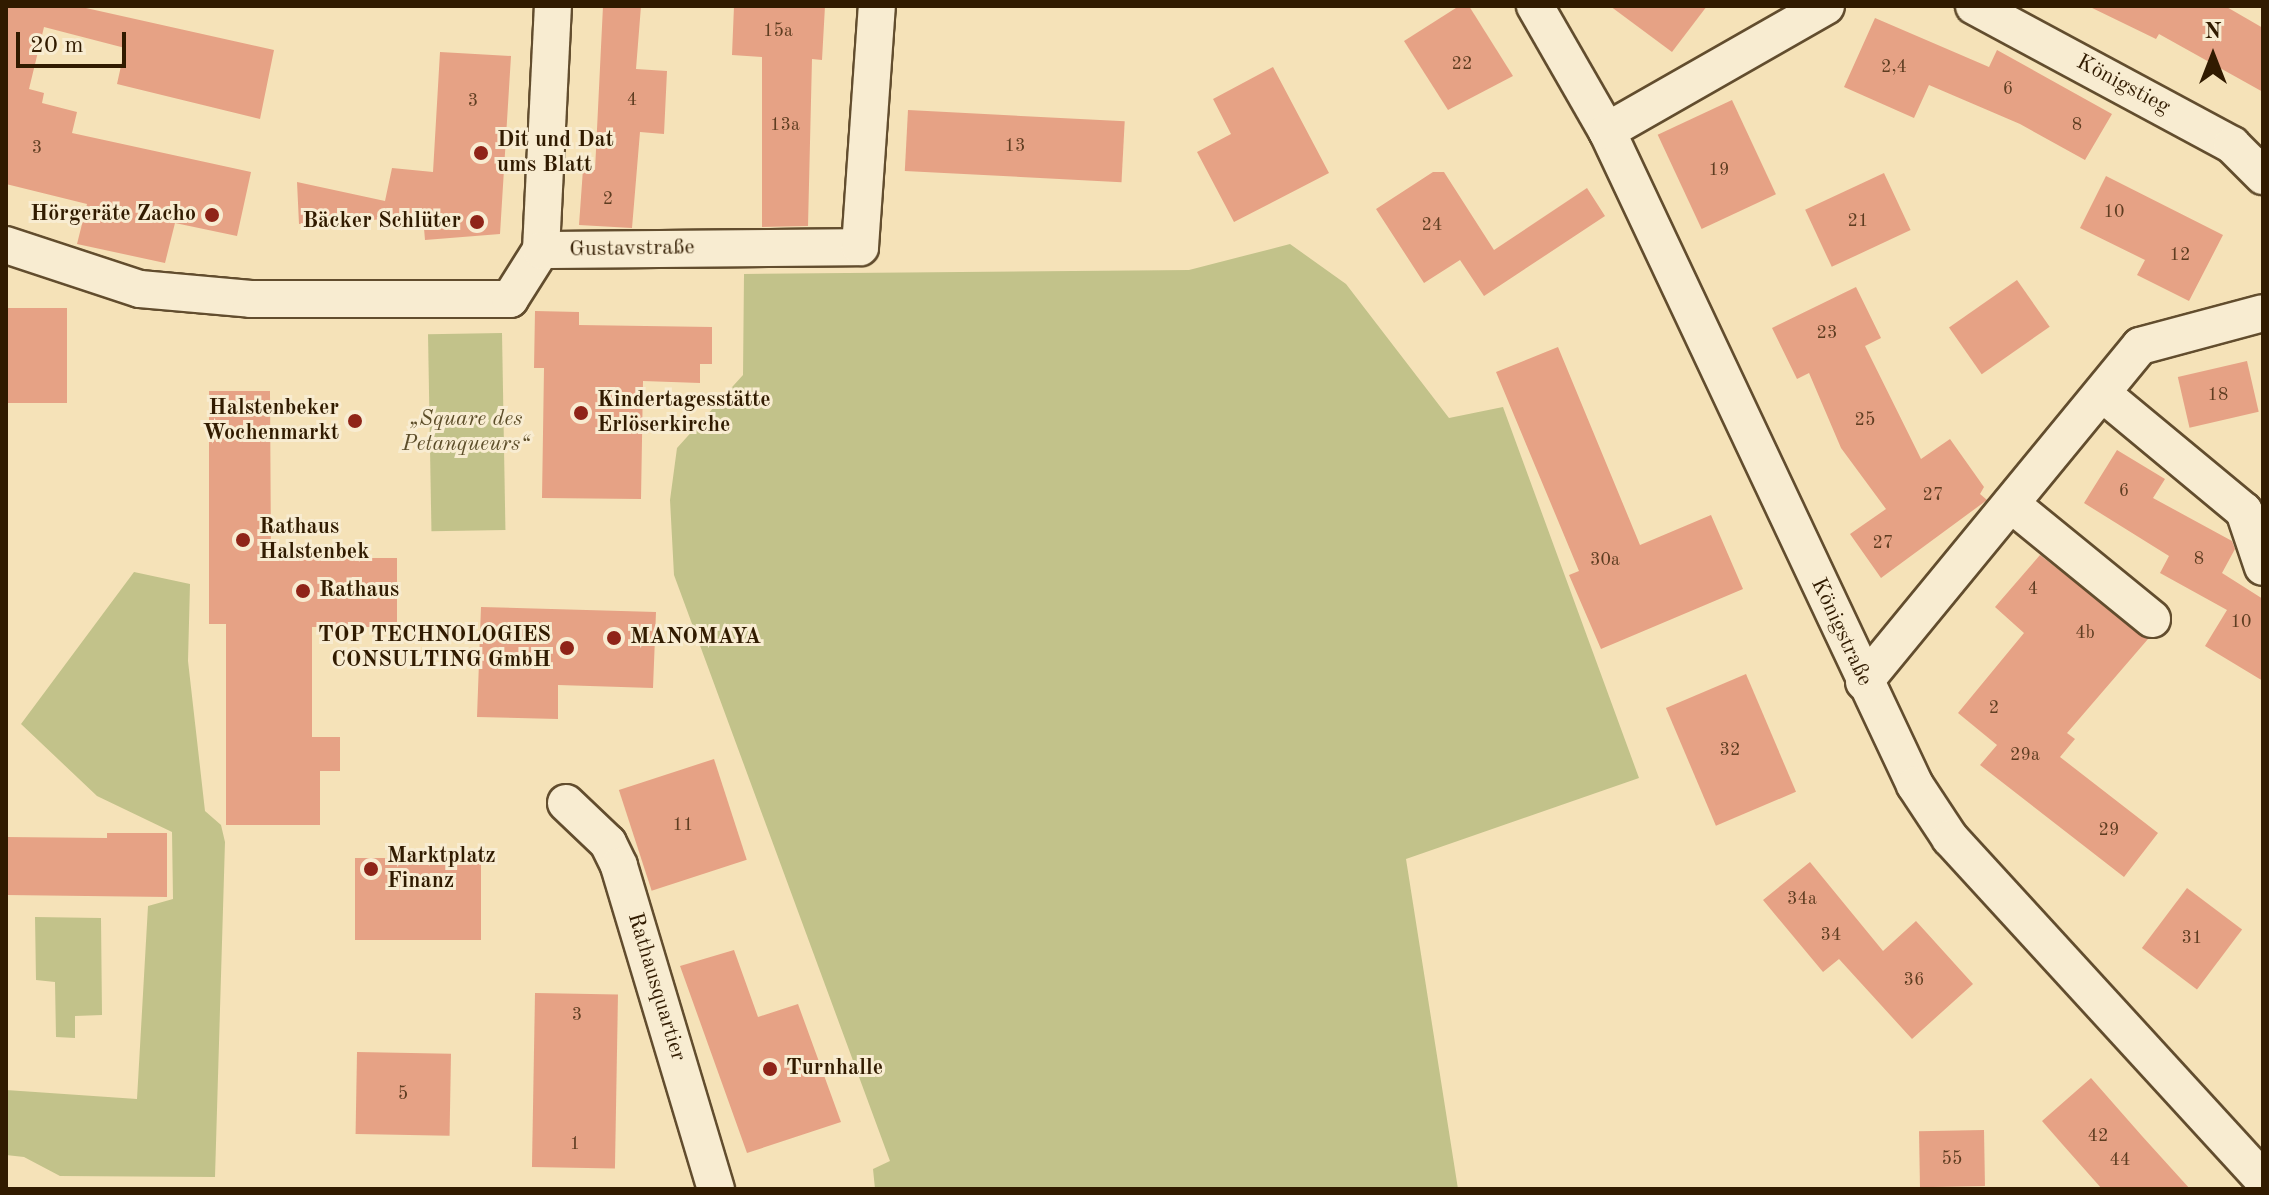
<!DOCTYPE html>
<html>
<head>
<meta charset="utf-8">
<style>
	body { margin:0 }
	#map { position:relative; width:2269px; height:1195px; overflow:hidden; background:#f5e2b8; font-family:"Old Standard TT",serif }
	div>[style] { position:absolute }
	.green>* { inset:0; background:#c2c28a; transform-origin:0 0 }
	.building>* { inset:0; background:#e6a285; transform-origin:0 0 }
	.roads { filter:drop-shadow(2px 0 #624d2e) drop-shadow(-2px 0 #624d2e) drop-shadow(0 2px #624d2e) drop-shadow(0 -2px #624d2e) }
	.minor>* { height:36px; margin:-18px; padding:0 18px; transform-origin:18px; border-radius:18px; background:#f8ecd1 }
	.dots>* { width:22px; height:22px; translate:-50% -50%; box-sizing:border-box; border:4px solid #f8ecd1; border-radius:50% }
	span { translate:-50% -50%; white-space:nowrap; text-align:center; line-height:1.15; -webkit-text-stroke:6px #f8ecd1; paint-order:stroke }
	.number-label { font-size:18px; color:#5e3d21 }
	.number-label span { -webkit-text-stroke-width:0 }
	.street-label { font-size:22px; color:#311b00 }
	.poi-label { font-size:22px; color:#311b00; font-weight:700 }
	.left { translate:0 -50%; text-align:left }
	.right { translate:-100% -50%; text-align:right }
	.park-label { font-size:22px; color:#5c4d29; font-style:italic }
	.frame { position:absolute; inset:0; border:8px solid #311b00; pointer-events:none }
	.north { position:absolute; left:2173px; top:16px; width:80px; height:80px; -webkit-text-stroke:6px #f8ecd1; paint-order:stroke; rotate:0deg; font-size:22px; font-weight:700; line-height:32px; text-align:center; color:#311b00 }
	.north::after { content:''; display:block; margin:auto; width:28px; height:36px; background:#311b00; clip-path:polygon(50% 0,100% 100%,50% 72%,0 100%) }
	.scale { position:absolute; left:16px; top:32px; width:110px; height:36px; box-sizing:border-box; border:4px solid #311b00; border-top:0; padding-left:10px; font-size:24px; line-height:28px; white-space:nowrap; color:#311b00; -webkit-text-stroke:6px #f8ecd1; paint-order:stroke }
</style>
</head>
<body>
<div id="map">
	<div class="green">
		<i style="clip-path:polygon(1290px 244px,1346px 284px,1449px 418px,1503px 407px,1639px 778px,1406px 859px,1458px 1189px,875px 1189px,873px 1169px,890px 1161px,674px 575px,670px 500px,677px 448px,743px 375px,744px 274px,1189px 270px)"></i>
		<i style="left:502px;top:333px;width:197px;height:74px;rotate:89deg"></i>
		<i style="clip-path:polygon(134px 572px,190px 584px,188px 661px,205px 811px,221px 825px,225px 842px,215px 1177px,60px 1176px,24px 1157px,6px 1155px,6px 1090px,137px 1099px,148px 906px,173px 899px,172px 832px,97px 796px,21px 724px)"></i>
		<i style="clip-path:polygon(35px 917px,101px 918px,102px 1015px,75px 1016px,75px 1038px,56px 1037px,55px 982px,36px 980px)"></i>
	</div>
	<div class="building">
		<i style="clip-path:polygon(6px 6px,77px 6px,274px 50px,260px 119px,117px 84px,125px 48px,44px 27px,29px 89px,44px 93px,42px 103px,77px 112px,72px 133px,251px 172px,237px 236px,175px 223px,165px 263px,77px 244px,87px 204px,6px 184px)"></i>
		<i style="clip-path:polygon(603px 6px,641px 6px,636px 69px,667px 71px,664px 134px,640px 132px,632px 228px,579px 225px,583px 169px,595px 170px)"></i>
		<i style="clip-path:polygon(734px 6px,825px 6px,822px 60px,812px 59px,808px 226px,762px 227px,762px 57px,732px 55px)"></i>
		<i style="clip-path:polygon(1459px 6px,1469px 6px,1513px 76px,1448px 110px,1404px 41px)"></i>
		<i style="clip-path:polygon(1610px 6px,1707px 6px,1672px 52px)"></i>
		<i style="clip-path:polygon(2088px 6px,2225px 6px,2263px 28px,2263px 92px,2159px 34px,2156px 39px)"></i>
		<i style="clip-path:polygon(1875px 18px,1989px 67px,1997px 50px,2112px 114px,2085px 160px,2020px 124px,1929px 85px,1914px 118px,1844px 87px)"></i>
		<i style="clip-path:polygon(440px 52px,511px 56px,500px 234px,425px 240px,423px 217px,299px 224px,297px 182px,385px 201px,392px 168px,433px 172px)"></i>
		<i style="clip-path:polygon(1273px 67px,1329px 173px,1234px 222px,1197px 152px,1231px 134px,1213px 99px)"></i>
		<i style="left:1732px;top:100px;width:104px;height:82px;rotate:65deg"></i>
		<i style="left:908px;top:110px;width:217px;height:61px;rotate:3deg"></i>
		<i style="clip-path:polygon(1433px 172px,1444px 172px,1494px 250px,1587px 188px,1605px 216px,1484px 296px,1460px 260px,1424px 283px,1376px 209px)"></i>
		<i style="left:1884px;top:173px;width:63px;height:87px;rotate:65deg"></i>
		<i style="clip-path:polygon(2106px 176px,2223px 235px,2189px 301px,2137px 275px,2145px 260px,2080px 228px)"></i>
		<i style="left:2017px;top:280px;width:57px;height:83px;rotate:55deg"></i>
		<i style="clip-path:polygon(1856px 287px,1881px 338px,1865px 346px,1921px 459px,1950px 439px,1984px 487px,1980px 494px,1987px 500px,1881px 578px,1850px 534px,1886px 509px,1841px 448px,1809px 373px,1797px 379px,1772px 328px)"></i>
		<i style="left:6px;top:308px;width:61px;height:95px"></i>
		<i style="clip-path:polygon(535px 311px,579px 312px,579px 325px,712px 327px,712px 364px,700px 364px,700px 383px,643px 381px,641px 499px,542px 498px,544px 368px,534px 368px)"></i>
		<i style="clip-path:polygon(1558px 347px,1640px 545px,1711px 515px,1743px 589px,1601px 649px,1569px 575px,1579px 571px,1496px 372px)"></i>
		<i style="left:2247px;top:361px;width:52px;height:71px;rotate:77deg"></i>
		<i style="clip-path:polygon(209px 391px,270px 391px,271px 558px,397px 558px,397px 627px,312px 627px,312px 737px,340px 737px,340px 771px,320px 771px,320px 825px,226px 825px,226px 624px,209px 624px)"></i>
		<i style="clip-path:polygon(2117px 450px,2165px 479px,2153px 498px,2232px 541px,2235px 549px,2222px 573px,2263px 599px,2263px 681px,2205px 646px,2227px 610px,2160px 573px,2169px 556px,2084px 503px)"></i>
		<i style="clip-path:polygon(2040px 555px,2148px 639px,2067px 733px,2075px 739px,2060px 757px,2158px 833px,2124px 877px,1980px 765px,1997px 745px,1958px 713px,2024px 633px,1995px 607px)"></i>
		<i style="clip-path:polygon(481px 607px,656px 612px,653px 688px,558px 685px,558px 719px,477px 717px)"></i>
		<i style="left:1746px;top:674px;width:128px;height:87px;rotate:67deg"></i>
		<i style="left:714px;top:759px;width:106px;height:100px;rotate:72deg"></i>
		<i style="clip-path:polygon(107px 833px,167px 833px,167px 897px,6px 895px,6px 837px,107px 838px)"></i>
		<i style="left:355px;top:858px;width:126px;height:82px"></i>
		<i style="clip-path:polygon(1810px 862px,1883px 951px,1916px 921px,1973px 984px,1912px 1039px,1839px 959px,1823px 972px,1763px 900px)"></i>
		<i style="left:2187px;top:888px;width:69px;height:75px;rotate:37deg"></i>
		<i style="clip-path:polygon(734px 950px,758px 1017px,798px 1004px,841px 1122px,747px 1153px,680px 966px)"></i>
		<i style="left:535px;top:993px;width:83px;height:174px;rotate:1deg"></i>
		<i style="left:357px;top:1052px;width:94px;height:82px;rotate:1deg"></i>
		<i style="clip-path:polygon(2091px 1078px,2142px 1136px,2190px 1189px,2102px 1189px,2063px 1145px,2042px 1121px)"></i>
		<i style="left:1984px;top:1130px;width:56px;height:65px;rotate:89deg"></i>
	</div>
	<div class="roads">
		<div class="minor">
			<i style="left:1535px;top:6px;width:144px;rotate:60.1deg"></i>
			<i style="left:1607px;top:131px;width:723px;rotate:64.78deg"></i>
			<i style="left:1915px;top:785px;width:64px;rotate:56.6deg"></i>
			<i style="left:1950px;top:838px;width:463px;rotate:47.5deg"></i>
			<i style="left:1974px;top:6px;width:293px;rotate:28.3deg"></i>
			<i style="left:2232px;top:145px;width:44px;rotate:45deg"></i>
			<i style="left:1607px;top:131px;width:252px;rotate:-29.7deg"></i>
			<i style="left:6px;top:245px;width:141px;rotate:18.2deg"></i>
			<i style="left:140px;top:289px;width:111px;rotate:5.1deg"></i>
			<i style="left:251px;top:299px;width:259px"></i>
			<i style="left:510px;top:299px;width:58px;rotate:-57.7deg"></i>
			<i style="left:541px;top:250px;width:244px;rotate:-87.2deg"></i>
			<i style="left:541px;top:250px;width:319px;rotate:-0.5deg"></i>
			<i style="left:860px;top:247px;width:242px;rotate:-86deg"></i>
			<i style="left:2103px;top:394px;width:183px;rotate:39.7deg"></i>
			<i style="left:2244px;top:511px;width:59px;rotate:71.3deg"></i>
			<i style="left:2011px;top:504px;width:182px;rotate:39.2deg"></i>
			<i style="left:1864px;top:682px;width:435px;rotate:-50.6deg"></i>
			<i style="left:2140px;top:346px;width:127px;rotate:-15deg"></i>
			<i style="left:566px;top:803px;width:58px;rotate:43.6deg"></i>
			<i style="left:608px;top:843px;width:25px;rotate:64deg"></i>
			<i style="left:619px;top:866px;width:337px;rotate:73.3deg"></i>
		</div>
	</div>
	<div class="dots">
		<i style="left:481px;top:153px;background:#8f2418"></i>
		<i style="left:212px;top:215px;background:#8f2418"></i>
		<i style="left:477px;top:222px;background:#8f2418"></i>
		<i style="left:581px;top:413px;background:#8f2418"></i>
		<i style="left:355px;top:421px;background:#8f2418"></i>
		<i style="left:243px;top:540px;background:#8f2418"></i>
		<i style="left:303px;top:591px;background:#8f2418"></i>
		<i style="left:614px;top:638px;background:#8f2418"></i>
		<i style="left:567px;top:648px;background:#8f2418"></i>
		<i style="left:371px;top:869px;background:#8f2418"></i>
		<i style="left:770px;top:1069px;background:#8f2418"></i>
	</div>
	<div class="number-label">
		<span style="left:778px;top:31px">15a</span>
		<span style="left:1462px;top:64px">22</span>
		<span style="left:1894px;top:67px">2,4</span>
		<span style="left:2008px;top:89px">6</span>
		<span style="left:632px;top:100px">4</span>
		<span style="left:473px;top:101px">3</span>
		<span style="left:785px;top:125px">13a</span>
		<span style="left:2077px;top:125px">8</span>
		<span style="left:1015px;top:146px">13</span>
		<span style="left:37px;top:148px">3</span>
		<span style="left:1719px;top:170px">19</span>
		<span style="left:608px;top:199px">2</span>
		<span style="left:2114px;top:212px">10</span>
		<span style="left:1858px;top:221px">21</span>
		<span style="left:1432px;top:225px">24</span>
		<span style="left:2180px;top:255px">12</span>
		<span style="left:1827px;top:333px">23</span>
		<span style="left:2218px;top:395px">18</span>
		<span style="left:1865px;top:420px">25</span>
		<span style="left:2124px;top:491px">6</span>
		<span style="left:1933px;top:495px">27</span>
		<span style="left:1883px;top:543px">27</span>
		<span style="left:2199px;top:559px">8</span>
		<span style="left:1605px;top:560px">30a</span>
		<span style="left:2033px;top:589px">4</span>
		<span style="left:2241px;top:622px">10</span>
		<span style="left:2085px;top:633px">4b</span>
		<span style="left:1994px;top:708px">2</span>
		<span style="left:1730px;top:750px">32</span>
		<span style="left:2025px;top:755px">29a</span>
		<span style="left:683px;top:825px">11</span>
		<span style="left:2109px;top:830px">29</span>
		<span style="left:1802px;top:899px">34a</span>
		<span style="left:1831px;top:935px">34</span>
		<span style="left:2192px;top:938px">31</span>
		<span style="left:1914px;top:980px">36</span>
		<span style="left:577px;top:1015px">3</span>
		<span style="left:403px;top:1094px">5</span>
		<span style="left:2098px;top:1136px">42</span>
		<span style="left:575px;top:1144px">1</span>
		<span style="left:1952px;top:1159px">55</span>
		<span style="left:2120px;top:1160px">44</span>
	</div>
	<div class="street-label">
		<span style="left:2123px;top:85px;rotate:28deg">Königstieg</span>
		<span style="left:632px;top:249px;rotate:-1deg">Gustavstraße</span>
		<span style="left:1841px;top:632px;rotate:65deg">Königstraße</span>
		<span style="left:656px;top:987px;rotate:73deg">Rathausquartier</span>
	</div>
	<div class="poi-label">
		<span class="left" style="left:497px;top:153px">Dit und Dat<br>ums Blatt</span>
		<span class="right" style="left:196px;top:215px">Hörgeräte Zacho</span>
		<span class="right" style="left:461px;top:222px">Bäcker Schlüter</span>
		<span class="left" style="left:597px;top:413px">Kindertagesstätte<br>Erlöserkirche</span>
		<span class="right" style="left:339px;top:421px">Halstenbeker<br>Wochenmarkt</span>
		<span class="left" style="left:259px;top:540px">Rathaus<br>Halstenbek</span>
		<span class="left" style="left:319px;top:591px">Rathaus</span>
		<span class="right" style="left:551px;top:648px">TOP TECHNOLOGIES<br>CONSULTING GmbH</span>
		<span class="left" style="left:630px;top:638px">MANOMAYA</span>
		<span class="left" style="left:387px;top:869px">Marktplatz<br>Finanz</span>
		<span class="left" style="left:786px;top:1069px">Turnhalle</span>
	</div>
	<div class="park-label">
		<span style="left:466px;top:432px">„Square des<br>Petanqueurs“</span>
	</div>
	<div class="frame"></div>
	<div class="north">N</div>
	<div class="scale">20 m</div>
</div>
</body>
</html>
